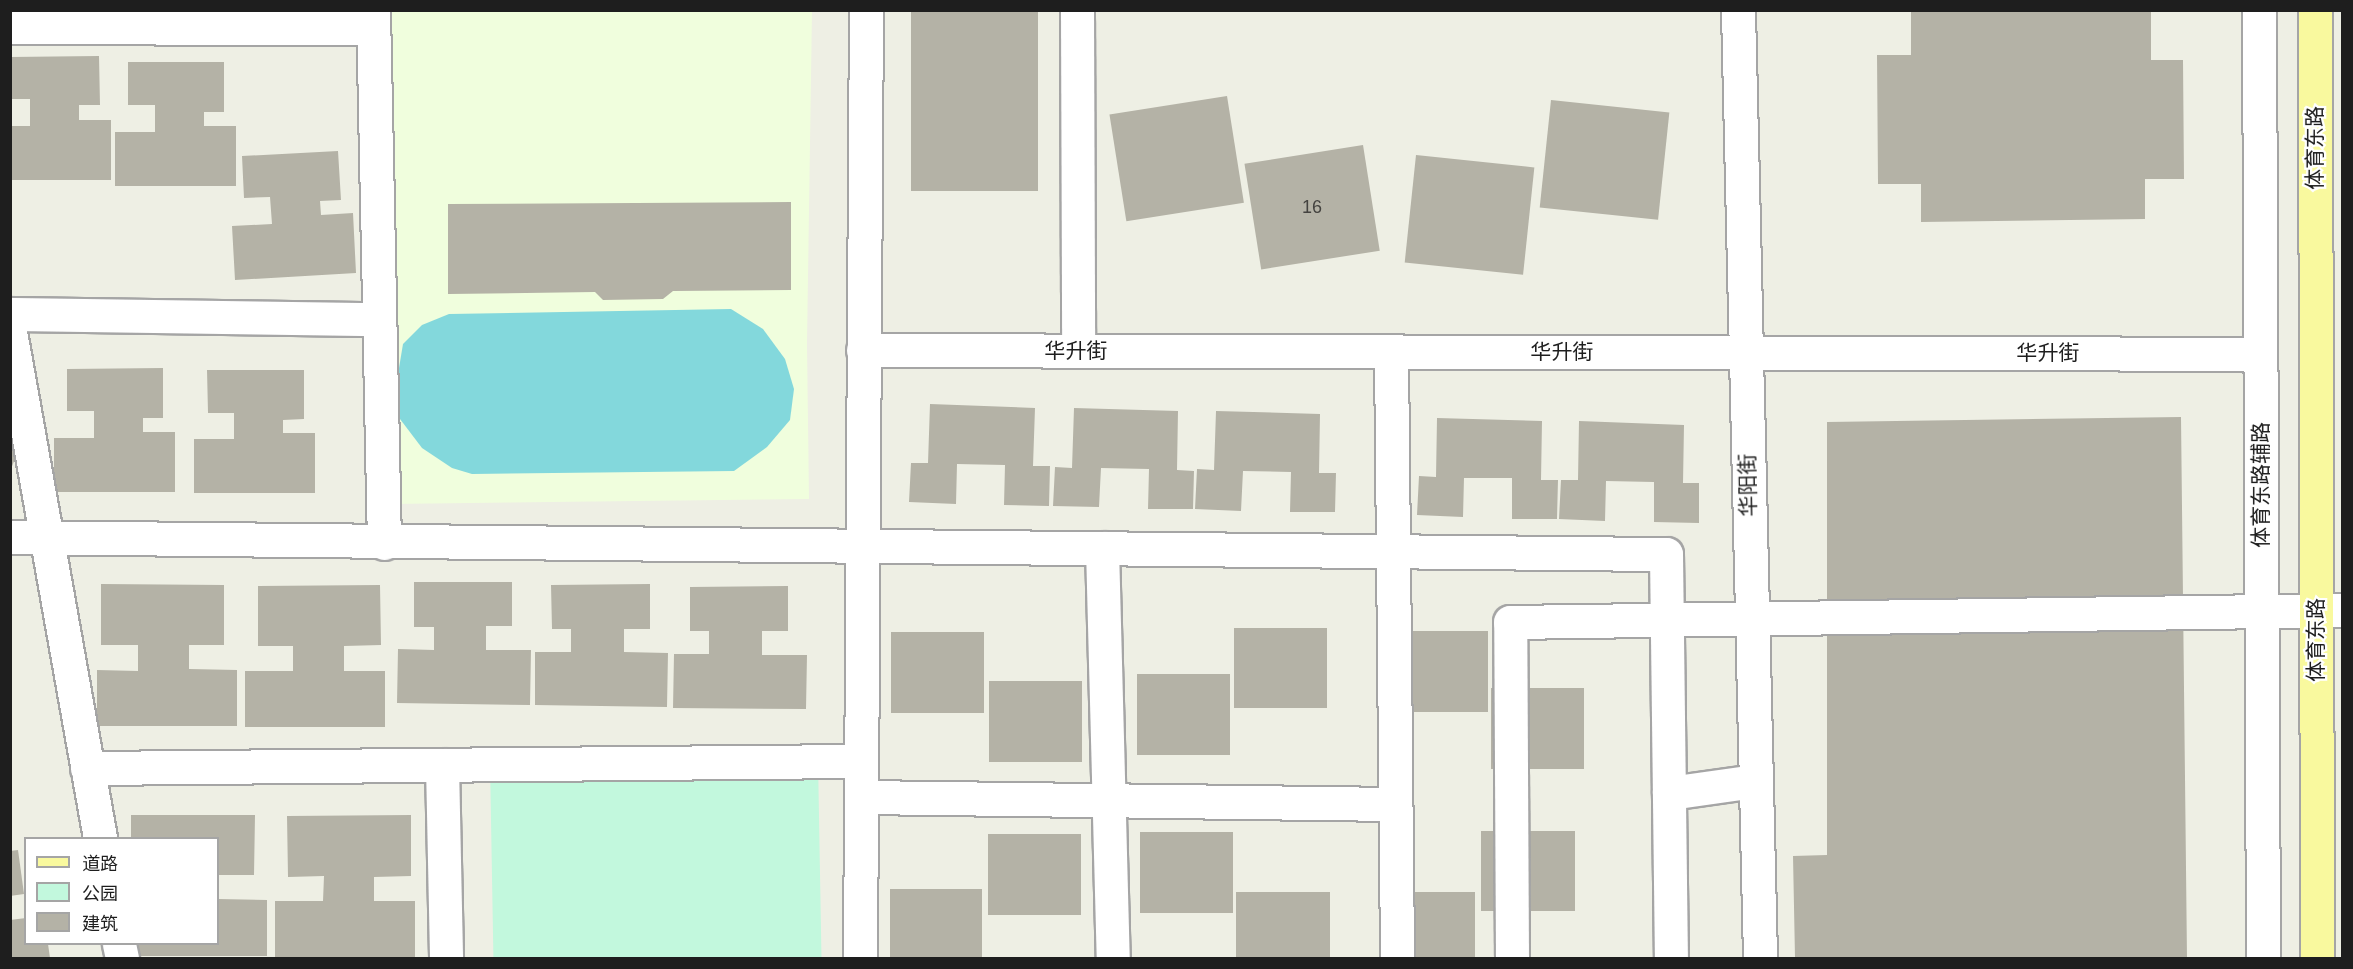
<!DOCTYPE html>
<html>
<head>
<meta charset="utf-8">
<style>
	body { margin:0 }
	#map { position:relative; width:2353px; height:969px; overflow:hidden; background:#eeefe4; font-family:Arial,"Noto Sans SC",sans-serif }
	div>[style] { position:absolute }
	.education>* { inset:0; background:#f0fedd }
	.park>* { inset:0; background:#c2f8dd; transform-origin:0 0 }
	.pitch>* { inset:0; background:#83d8dc }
	.building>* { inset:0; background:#b4b2a6; transform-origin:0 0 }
	.roads { filter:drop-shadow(2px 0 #a5a5a5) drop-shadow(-2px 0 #a5a5a5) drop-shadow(0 2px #a5a5a5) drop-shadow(0 -2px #a5a5a5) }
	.minor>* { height:33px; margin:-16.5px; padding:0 16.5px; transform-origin:16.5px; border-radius:16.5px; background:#fff }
	.major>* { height:33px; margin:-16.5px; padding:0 16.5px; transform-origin:16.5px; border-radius:16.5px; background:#f9f99e }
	span { translate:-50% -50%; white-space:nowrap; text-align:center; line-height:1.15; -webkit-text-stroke:4.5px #fff; paint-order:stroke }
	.number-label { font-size:18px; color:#444340 }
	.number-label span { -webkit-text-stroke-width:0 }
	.street-label { font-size:21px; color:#1e1e1e }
	.frame { position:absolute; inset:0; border:12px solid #1e1e1e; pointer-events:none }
	.legend { position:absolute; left:24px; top:837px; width:195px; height:108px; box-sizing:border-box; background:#fff; border:2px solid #a5a5a5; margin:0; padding:8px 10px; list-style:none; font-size:18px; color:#1e1e1e }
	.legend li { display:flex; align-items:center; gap:12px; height:30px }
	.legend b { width:30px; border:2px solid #a5a5a5 }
</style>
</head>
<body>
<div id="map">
	<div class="education">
		<i style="clip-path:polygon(389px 11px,812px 11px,807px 344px,809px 499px,391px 504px)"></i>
	</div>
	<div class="park">
		<i style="left:818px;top:759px;width:199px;height:328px;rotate:89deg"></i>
	</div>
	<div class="pitch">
		<i style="clip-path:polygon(731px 309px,763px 329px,785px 359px,794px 389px,790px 420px,767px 447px,734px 471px,472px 474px,452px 468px,422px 448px,400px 419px,396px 386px,403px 344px,422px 325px,449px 314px)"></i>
	</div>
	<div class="building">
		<i style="left:911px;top:10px;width:127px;height:181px"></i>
		<i style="clip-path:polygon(2151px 10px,2151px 60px,2183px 60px,2184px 179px,2145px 179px,2145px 219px,1921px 222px,1921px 184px,1878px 184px,1877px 55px,1911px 55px,1911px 12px)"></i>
		<i style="clip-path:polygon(99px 56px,100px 105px,79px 105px,79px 120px,111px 120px,111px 180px,10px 180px,10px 126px,30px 126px,30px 99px,10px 99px,10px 57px)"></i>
		<i style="clip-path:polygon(128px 62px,224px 62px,224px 112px,204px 112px,204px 126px,236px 126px,236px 186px,115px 186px,115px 132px,155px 132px,155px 105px,128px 105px)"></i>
		<i style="left:1227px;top:96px;width:108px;height:119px;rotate:81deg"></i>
		<i style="left:1551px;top:100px;width:119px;height:108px;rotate:6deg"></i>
		<i style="left:1363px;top:145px;width:107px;height:120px;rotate:81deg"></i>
		<i style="clip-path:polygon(338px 151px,341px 200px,320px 201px,321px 215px,353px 213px,356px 273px,235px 280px,232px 226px,272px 224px,270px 197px,244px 198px,242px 156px)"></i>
		<i style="left:1416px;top:155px;width:119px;height:108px;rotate:6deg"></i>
		<i style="clip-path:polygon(791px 202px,791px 290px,673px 291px,663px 299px,603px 300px,595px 292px,448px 294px,448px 204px)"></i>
		<i style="clip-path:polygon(163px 368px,163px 418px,143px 418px,143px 432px,175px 432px,175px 492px,54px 492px,54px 438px,94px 438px,94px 411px,67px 411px,67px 369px)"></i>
		<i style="clip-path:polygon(207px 370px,304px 370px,304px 419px,283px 420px,283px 433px,315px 433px,315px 493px,194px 493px,194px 439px,234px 439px,234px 413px,208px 413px)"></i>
		<i style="clip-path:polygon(10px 380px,16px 456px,11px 469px,10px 469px)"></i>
		<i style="clip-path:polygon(930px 404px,1035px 408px,1033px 466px,1050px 466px,1049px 506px,1004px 505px,1005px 465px,957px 464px,956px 504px,909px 502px,911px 463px,928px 463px)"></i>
		<i style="clip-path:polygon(1074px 408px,1178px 411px,1177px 470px,1194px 471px,1193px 509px,1148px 509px,1149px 469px,1101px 468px,1099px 507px,1053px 506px,1055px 467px,1072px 468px)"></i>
		<i style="clip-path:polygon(1216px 411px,1320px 414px,1319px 473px,1336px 473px,1335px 512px,1290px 512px,1291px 472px,1243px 471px,1241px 511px,1195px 509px,1197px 469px,1214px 470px)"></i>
		<i style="clip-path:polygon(2181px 417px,2187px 958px,1795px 958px,1793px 856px,1827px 855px,1827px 422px)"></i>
		<i style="clip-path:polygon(1437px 418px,1542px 421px,1541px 480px,1558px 480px,1557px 519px,1512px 519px,1512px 478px,1464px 478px,1463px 517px,1417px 515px,1419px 476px,1436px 477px)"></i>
		<i style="clip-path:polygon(1579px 421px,1684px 425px,1683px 483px,1699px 483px,1699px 523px,1654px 522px,1654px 482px,1606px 481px,1605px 521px,1559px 519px,1561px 480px,1578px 480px)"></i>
		<i style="clip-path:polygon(414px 582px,512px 582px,512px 626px,486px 626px,486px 650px,531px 650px,530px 705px,397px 703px,398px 649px,434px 650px,434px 627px,414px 627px)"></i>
		<i style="clip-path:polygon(101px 584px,224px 585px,224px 645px,189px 645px,189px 669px,237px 670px,237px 726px,97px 726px,97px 670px,138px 671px,138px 645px,101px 645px)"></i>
		<i style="clip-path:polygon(650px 584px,650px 629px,624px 629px,624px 652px,668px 653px,667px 707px,535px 705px,535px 652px,571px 652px,571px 629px,552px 629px,551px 585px)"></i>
		<i style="clip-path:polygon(380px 585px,381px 645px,344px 646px,344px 671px,385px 671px,385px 727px,245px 727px,245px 671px,293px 671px,293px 646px,258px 646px,258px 586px)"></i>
		<i style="clip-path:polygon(788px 586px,788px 631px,762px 631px,762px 655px,807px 655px,806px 709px,673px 708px,674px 654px,709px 654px,709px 631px,690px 631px,690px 587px)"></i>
		<i style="left:1234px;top:628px;width:93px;height:80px"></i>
		<i style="left:1394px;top:631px;width:94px;height:81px"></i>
		<i style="left:891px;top:632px;width:93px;height:81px"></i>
		<i style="left:1230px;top:674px;width:81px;height:93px;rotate:90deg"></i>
		<i style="left:989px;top:681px;width:93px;height:81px"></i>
		<i style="left:1491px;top:688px;width:93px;height:81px"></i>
		<i style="clip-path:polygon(131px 815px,255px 815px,254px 875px,218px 875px,218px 838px,131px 838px)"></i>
		<i style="clip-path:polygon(411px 815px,411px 876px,374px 877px,374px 901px,415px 901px,415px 957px,275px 957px,275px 901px,323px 901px,324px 876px,288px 877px,287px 816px)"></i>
		<i style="left:1481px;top:831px;width:94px;height:80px"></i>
		<i style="left:1140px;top:832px;width:93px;height:81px"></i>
		<i style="left:988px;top:834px;width:93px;height:81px"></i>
		<i style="clip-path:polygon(18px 850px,24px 894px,10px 896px,10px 851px)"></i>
		<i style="left:890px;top:889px;width:92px;height:69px"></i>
		<i style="left:1236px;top:892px;width:94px;height:66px"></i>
		<i style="left:1382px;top:892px;width:93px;height:66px"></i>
		<i style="clip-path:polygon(218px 899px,267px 900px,267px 956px,127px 956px,127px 944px,218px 944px)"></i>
		<i style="clip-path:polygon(26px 918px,26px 944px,48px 944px,50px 958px,10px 958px,10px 920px)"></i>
	</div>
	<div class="roads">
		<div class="minor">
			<i style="left:373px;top:10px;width:533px;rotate:88.82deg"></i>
			<i style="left:1077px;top:10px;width:341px;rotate:89.8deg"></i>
			<i style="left:1738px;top:10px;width:948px;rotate:88.67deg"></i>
			<i style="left:2259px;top:10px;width:948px;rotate:89.76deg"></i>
			<i style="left:10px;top:27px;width:363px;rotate:0.2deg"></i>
			<i style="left:10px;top:314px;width:369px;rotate:0.8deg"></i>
			<i style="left:10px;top:332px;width:514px;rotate:79.91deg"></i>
			<i style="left:863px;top:350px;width:1397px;rotate:0.16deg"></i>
			<i style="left:1391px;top:352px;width:606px;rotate:89.43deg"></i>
			<i style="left:10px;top:537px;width:1656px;rotate:0.59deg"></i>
			<i style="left:1666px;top:554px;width:404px;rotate:89.3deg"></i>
			<i style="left:1102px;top:548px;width:410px;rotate:88.5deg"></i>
			<i style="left:442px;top:765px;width:193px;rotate:88.8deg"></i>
			<i style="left:87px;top:768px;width:774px;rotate:-0.52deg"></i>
			<i style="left:1669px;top:793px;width:86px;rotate:-8deg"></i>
			<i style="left:861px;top:797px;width:533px;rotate:0.75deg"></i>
			<i style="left:119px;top:944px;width:14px;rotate:78deg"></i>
			<i style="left:860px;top:958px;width:948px;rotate:-89.64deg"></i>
			<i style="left:1512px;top:958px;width:336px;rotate:-90.3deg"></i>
			<i style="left:1510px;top:622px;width:832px;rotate:-0.83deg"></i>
		</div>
		<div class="major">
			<i style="left:2315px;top:10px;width:948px;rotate:89.88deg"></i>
		</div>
	</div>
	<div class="number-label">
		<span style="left:1312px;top:207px">16</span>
	</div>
	<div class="street-label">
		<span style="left:2315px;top:148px;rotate:-90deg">体育东路</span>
		<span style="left:1076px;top:351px">华升街</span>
		<span style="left:1562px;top:352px">华升街</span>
		<span style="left:2048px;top:353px">华升街</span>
		<span style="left:1748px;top:485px;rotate:-91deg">华阳街</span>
		<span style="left:2261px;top:485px;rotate:-90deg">体育东路辅路</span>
		<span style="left:2316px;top:640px;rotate:-90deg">体育东路</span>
	</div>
	<div class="frame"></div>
	<ul class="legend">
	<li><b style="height:8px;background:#f9f99e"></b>道路</li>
	<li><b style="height:16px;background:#c2f8dd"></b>公园</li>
	<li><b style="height:16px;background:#b4b2a6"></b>建筑</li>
	</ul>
</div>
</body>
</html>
